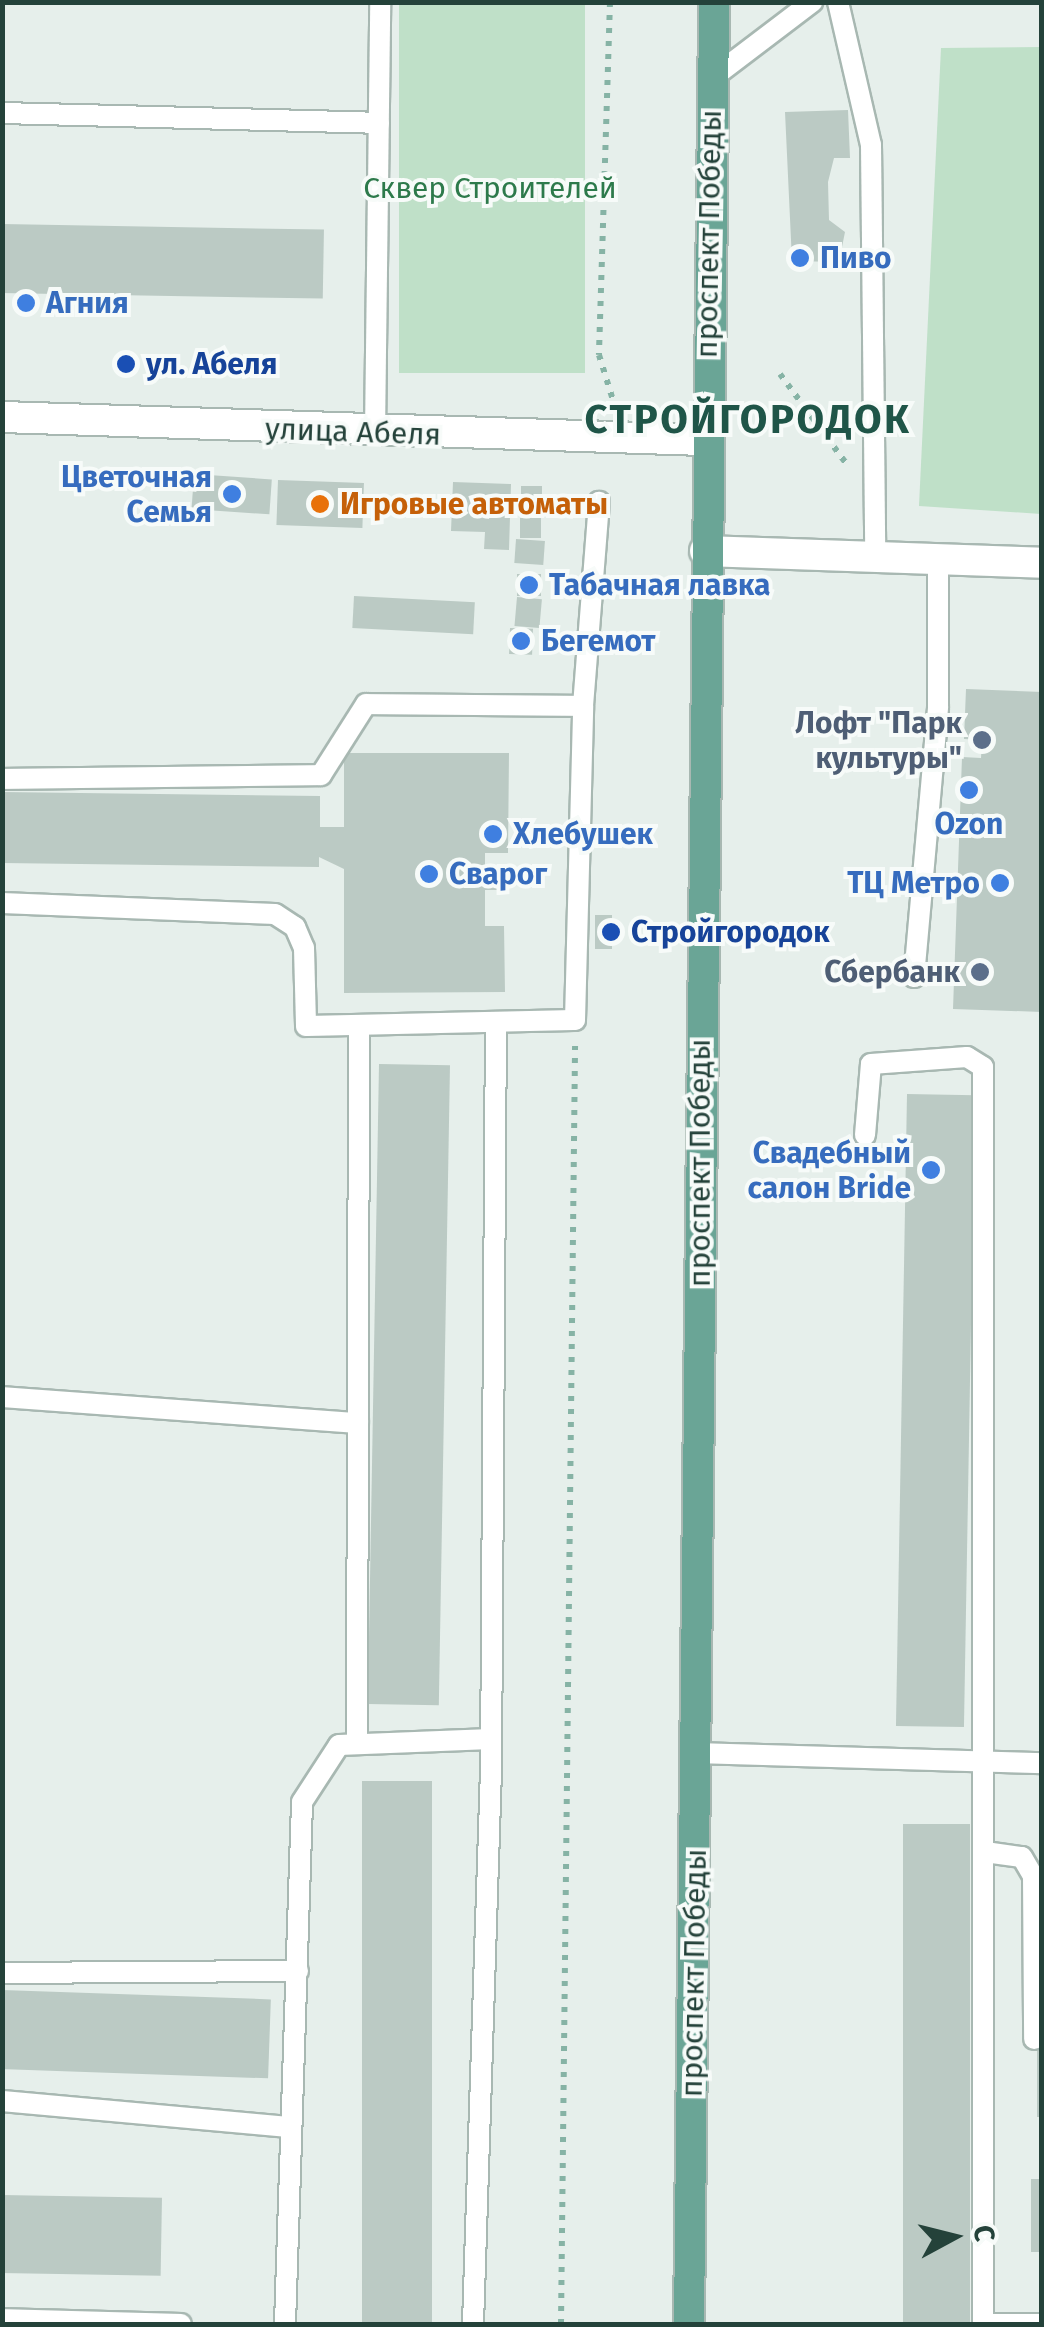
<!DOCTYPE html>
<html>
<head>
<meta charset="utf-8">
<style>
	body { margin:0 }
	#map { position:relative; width:1044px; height:2327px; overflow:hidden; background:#e6efeb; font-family:"Fira Sans",sans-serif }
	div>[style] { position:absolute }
	.green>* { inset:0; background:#bfe0c8; transform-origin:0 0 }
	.building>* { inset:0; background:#bbcac4; transform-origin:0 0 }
	.path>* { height:6px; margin-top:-3px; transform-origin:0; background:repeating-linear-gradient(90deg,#86b3a5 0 5px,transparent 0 13px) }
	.roads { filter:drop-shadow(2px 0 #a8b8b2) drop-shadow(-2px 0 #a8b8b2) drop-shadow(0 2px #a8b8b2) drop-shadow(0 -2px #a8b8b2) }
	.lane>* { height:20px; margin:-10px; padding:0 10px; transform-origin:10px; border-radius:10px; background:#fff }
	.street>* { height:30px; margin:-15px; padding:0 15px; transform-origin:15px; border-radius:15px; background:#fff }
	.primary>* { height:30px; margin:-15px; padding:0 15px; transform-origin:15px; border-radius:15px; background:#6aa596 }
	.dots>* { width:28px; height:28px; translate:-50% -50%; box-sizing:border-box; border:5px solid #f7fbf9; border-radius:50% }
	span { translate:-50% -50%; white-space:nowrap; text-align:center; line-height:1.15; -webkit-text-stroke:8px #f7fbf9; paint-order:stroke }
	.park-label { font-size:30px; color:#2d7a4b }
	.street-label { font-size:30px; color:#24423a }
	.shop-label { font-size:30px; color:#366cbe; font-weight:700 }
	.left { translate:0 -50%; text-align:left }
	.right { translate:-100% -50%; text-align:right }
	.transit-label { font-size:30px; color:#164399; font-weight:700 }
	.food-label { font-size:30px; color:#c56008; font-weight:700 }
	.service-label { font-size:30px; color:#4e5e75; font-weight:700 }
	.district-label { font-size:40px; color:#1f5548; font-weight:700; letter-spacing:2.5px }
	.frame { position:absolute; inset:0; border:5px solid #24423a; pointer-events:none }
	.north { position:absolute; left:904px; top:2187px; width:100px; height:100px; -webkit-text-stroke:8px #f7fbf9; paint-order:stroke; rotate:83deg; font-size:28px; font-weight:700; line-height:40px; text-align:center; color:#24423a }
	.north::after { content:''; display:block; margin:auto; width:35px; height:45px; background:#24423a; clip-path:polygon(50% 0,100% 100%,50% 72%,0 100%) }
</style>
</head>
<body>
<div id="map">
	<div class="green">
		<i style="left:399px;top:3px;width:186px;height:370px"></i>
		<i style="clip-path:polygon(1041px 47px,1041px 514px,919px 506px,941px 48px)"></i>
	</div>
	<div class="building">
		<i style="clip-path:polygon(848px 110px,850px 158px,834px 158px,828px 182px,829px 220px,845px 232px,839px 262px,792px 261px,785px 112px)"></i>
		<i style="left:2px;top:224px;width:322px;height:69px;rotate:1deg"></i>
		<i style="left:194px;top:474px;width:78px;height:35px;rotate:4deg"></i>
		<i style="left:278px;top:480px;width:86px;height:45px;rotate:2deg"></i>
		<i style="clip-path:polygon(453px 482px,511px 484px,509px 550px,484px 549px,485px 532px,451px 531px)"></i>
		<i style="left:521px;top:486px;width:21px;height:29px"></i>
		<i style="left:520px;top:518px;width:21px;height:20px"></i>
		<i style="left:516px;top:539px;width:29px;height:24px;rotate:4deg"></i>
		<i style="left:517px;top:574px;width:24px;height:22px"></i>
		<i style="left:354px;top:596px;width:121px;height:32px;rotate:3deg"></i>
		<i style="left:517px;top:597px;width:25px;height:29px;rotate:5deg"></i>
		<i style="left:510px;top:628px;width:23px;height:26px;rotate:2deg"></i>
		<i style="clip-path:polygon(966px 689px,1042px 692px,1042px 1012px,953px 1009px,962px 757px,981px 758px,982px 740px,964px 739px)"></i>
		<i style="clip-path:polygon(344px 753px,509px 753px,508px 853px,485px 853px,485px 867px,508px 867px,519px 879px,507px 890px,485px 890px,485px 926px,504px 926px,505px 992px,344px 993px,344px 869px,319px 857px,319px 867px,2px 863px,2px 792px,320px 796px,320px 827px,344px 827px)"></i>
		<i style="left:595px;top:915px;width:17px;height:34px"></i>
		<i style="left:379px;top:1064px;width:71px;height:640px;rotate:1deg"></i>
		<i style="left:907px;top:1094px;width:68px;height:632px;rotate:1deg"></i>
		<i style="left:362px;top:1781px;width:70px;height:543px"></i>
		<i style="left:903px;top:1824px;width:67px;height:500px"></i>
		<i style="left:2px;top:1990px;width:269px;height:79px;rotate:2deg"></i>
		<i style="left:1037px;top:2049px;width:5px;height:68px"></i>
		<i style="left:1031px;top:2179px;width:11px;height:73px"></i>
		<i style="left:2px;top:2195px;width:160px;height:78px;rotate:1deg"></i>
	</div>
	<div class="path">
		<i style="left:610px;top:2px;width:353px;rotate:91.8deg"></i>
		<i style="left:599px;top:355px;width:58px;rotate:72.8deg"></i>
		<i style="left:780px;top:374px;width:114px;rotate:53.5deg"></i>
		<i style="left:561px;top:2324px;width:1278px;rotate:-89.37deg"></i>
	</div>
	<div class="roads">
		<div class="lane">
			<i style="left:838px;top:2px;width:147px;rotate:77deg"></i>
			<i style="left:871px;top:145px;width:411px;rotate:89.4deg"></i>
			<i style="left:712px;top:78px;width:126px;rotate:-37.2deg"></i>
			<i style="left:2px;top:113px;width:377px;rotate:1.5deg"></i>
			<i style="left:375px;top:433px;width:431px;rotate:-89.3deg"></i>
			<i style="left:2px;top:779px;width:319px;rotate:-0.7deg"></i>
			<i style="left:321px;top:775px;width:84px;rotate:-57.6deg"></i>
			<i style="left:366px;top:704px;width:217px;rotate:0.5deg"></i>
			<i style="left:2px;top:903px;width:273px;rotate:2.3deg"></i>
			<i style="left:275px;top:914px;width:24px;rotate:33deg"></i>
			<i style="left:295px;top:927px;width:23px;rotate:67deg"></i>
			<i style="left:304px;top:948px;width:78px;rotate:88.5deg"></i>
			<i style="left:306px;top:1026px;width:269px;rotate:-1.3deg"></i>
			<i style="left:575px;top:1020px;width:314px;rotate:-88.5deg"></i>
			<i style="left:583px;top:706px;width:205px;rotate:-85.5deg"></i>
			<i style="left:914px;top:977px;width:272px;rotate:-84.9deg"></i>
			<i style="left:938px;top:706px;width:148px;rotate:-90deg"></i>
			<i style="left:865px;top:1135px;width:71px;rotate:-85.2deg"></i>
			<i style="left:871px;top:1064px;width:96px;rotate:-4.2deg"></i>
			<i style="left:967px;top:1057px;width:19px;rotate:32deg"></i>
			<i style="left:983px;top:1067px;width:1257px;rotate:90deg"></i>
			<i style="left:2px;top:1397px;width:357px;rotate:4.2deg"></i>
			<i style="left:357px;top:1744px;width:718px;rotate:-89.84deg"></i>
			<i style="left:697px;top:1753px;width:345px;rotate:1.7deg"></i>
			<i style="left:985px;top:1852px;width:37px;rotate:8deg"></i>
			<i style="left:1022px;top:1857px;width:22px;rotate:60deg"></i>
			<i style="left:1033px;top:1876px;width:163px;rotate:89.6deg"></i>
			<i style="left:2px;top:1973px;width:296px;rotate:-0.4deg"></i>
			<i style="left:2px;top:2101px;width:286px;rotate:5.2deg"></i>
			<i style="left:2px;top:2319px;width:179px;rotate:1.6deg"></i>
			<i style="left:285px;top:2324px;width:522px;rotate:-88.13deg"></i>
			<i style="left:302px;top:1802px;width:68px;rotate:-57deg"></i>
			<i style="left:339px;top:1745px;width:152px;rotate:-2.3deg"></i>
			<i style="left:473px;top:2324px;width:555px;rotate:-88.14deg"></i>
			<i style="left:491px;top:1769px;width:745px;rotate:-89.62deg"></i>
			<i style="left:983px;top:2324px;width:59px"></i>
		</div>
		<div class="street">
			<i style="left:2px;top:417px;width:702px;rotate:1.88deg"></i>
			<i style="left:705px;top:551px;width:337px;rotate:2deg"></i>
		</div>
		<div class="primary">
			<i style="left:689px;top:2324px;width:2322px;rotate:-89.38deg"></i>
		</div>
	</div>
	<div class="dots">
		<i style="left:800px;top:258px;background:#3f7fe0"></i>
		<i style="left:26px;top:303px;background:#3f7fe0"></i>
		<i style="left:126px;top:364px;background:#1a4fb4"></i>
		<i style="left:232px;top:494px;background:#3f7fe0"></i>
		<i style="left:320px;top:504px;background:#e8710a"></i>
		<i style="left:529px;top:585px;background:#3f7fe0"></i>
		<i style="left:521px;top:641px;background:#3f7fe0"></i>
		<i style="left:982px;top:740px;background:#5c6f8a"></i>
		<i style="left:969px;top:790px;background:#3f7fe0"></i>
		<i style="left:493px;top:834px;background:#3f7fe0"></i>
		<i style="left:429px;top:874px;background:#3f7fe0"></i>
		<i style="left:1000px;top:883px;background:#3f7fe0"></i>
		<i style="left:611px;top:932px;background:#1a4fb4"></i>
		<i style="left:980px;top:972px;background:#5c6f8a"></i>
		<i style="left:931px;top:1170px;background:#3f7fe0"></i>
	</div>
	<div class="park-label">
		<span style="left:490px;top:188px">Сквер Строителей</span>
	</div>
	<div class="street-label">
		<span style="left:709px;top:234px;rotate:-89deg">проспект Победы</span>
		<span style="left:353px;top:432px;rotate:2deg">улица Абеля</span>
		<span style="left:700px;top:1163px;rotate:-90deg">проспект Победы</span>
		<span style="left:694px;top:1973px;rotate:-89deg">проспект Победы</span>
	</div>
	<div class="shop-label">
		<span class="left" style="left:820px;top:258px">Пиво</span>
		<span class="left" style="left:46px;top:303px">Агния</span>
		<span class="right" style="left:212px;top:494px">Цветочная<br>Семья</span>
		<span class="left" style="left:549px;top:585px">Табачная лавка</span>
		<span class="left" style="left:541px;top:641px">Бегемот</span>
		<span style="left:969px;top:824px">Ozon</span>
		<span class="left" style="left:513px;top:834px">Хлебушек</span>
		<span class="left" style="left:449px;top:874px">Сварог</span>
		<span class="right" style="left:980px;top:883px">ТЦ Метро</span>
		<span class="right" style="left:911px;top:1170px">Свадебный<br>салон Bride</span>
	</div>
	<div class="transit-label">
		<span class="left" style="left:146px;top:364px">ул. Абеля</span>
		<span class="left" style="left:631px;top:932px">Стройгородок</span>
	</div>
	<div class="food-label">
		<span class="left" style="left:340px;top:504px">Игровые автоматы</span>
	</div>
	<div class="service-label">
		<span class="right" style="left:962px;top:740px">Лофт "Парк<br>культуры"</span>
		<span class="right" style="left:960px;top:972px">Сбербанк</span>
	</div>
	<div class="district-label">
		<span style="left:748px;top:420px">СТРОЙГОРОДОК</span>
	</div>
	<div class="frame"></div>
	<div class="north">С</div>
</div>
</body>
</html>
